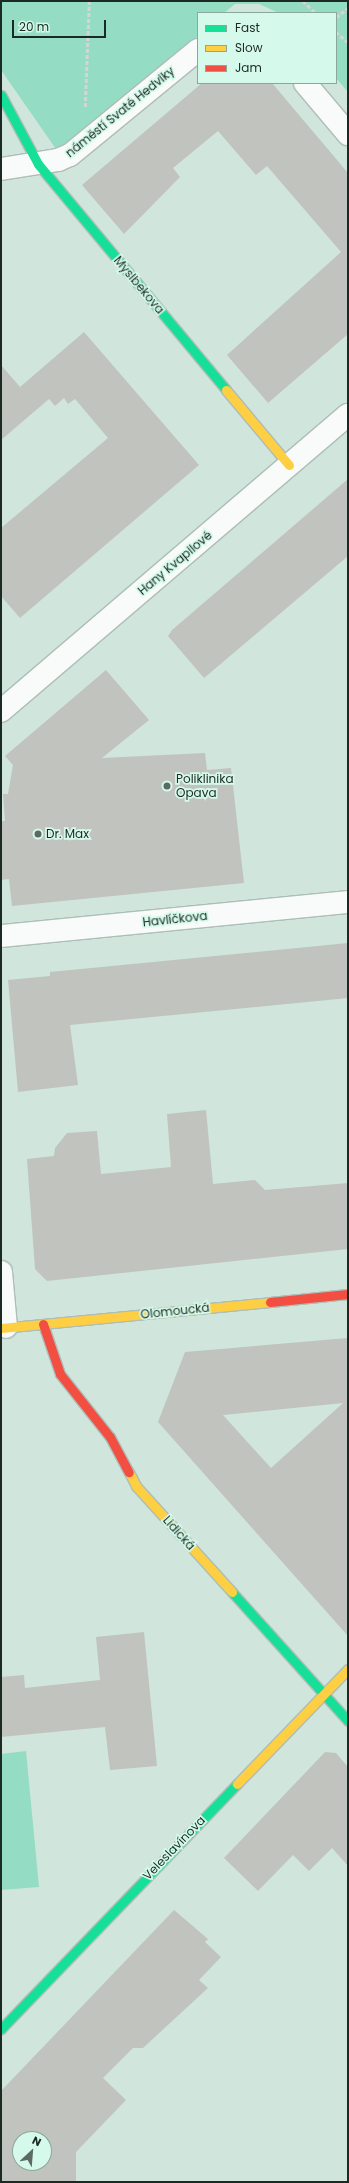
<!DOCTYPE html>
<html>
<head>
<meta charset="utf-8">
<style>
	body { margin:0 }
	#map { position:relative; width:349px; height:2183px; overflow:hidden; background:#d0e5dc; font-family:Poppins,sans-serif }
	div>[style] { position:absolute }
	.green>* { inset:0; background:#94dcc3 }
	.building>* { inset:0; background:#c1c3be }
	.path>* { height:2.5px; margin-top:-1.25px; transform-origin:0; background:repeating-linear-gradient(90deg,#d2d7d5 0 4px,transparent 0 6px) }
	.roads { filter:drop-shadow(1px 0 #adbdb7) drop-shadow(-1px 0 #adbdb7) drop-shadow(0 1px #adbdb7) drop-shadow(0 -1px #adbdb7) }
	.street>* { height:22px; margin:-11px; padding:0 11px; transform-origin:11px; border-radius:11px; background:#f8fbfa }
	.fast>* { height:9px; margin:-4.5px; padding:0 4.5px; transform-origin:4.5px; border-radius:4.5px; background:#16e098 }
	.slow>* { height:9px; margin:-4.5px; padding:0 4.5px; transform-origin:4.5px; border-radius:4.5px; background:#ffcf43 }
	.jam>* { height:9px; margin:-4.5px; padding:0 4.5px; transform-origin:4.5px; border-radius:4.5px; background:#f24e42 }
	.dots>* { width:11px; height:11px; translate:-50% -50%; box-sizing:border-box; border:2px solid #d5faeb; border-radius:50% }
	span { translate:-50% -50%; white-space:nowrap; text-align:center; line-height:1.15; -webkit-text-stroke:3.5px #d5faeb; paint-order:stroke }
	.street-label { font-size:12px; color:#1c2a24 }
	.poi-label { font-size:12px; color:#1c2a24 }
	.left { translate:0 -50%; text-align:left }
	.frame { position:absolute; inset:0; border:2px solid #1c2a24; pointer-events:none }
	.legend { position:absolute; left:197px; top:12px; width:140px; height:72px; box-sizing:border-box; background:#d5faeb; border:1px solid #8ba79b; margin:0; padding:5px 7px; list-style:none; font-size:12px; color:#1c2a24 }
	.legend li { display:flex; align-items:center; gap:8px; height:20px }
	.legend b { width:20px; border:1px solid #8ba79b }
	.north { position:absolute; left:12px; top:2131px; width:40px; height:40px; box-sizing:border-box; background:#d5faeb; border:1px solid #8ba79b; border-radius:50%; rotate:26deg; font-size:11px; font-weight:700; line-height:16px; text-align:center; color:#1c2a24 }
	.north::after { content:''; display:block; margin:auto; width:14px; height:18px; background:#5b6b64; clip-path:polygon(50% 0,100% 100%,50% 72%,0 100%) }
	.scale { position:absolute; left:12px; top:20px; width:94px; height:18px; box-sizing:border-box; border:2px solid #1c2a24; border-top:0; padding-left:5px; font-size:12px; line-height:14px; white-space:nowrap; color:#1c2a24; -webkit-text-stroke:3px #d5faeb; paint-order:stroke }
</style>
</head>
<body>
<div id="map">
	<div class="green">
		<i style="clip-path:polygon(1px 1px,348px 1px,348px 92px,336px 78px,336px 13px,279px 13px,259px 4px,235px 4px,224px 13px,198px 13px,198px 36px,100px 122px,56px 149px,1px 70px)"></i>
		<i style="clip-path:polygon(26px 1751px,39px 1887px,1px 1890px,1px 1754px)"></i>
	</div>
	<div class="building">
		<i style="clip-path:polygon(202px 83px,272px 83px,348px 173px,348px 334px,268px 403px,227px 355px,341px 252px,267px 166px,256px 175px,218px 131px,173px 168px,180px 177px,124px 234px,82px 185px)"></i>
		<i style="clip-path:polygon(84px 332px,199px 465px,20px 618px,1px 596px,1px 528px,108px 438px,75px 399px,68px 404px,64px 398px,55px 406px,49px 399px,1px 440px,1px 365px,20px 387px)"></i>
		<i style="clip-path:polygon(348px 479px,348px 556px,204px 678px,168px 636px,172px 630px)"></i>
		<i style="clip-path:polygon(106px 670px,149px 720px,102px 758px,205px 753px,207px 770px,231px 768px,244px 883px,12px 906px,9px 879px,1px 880px,1px 821px,5px 821px,3px 794px,8px 794px,13px 765px,5px 756px)"></i>
		<i style="clip-path:polygon(348px 943px,348px 998px,70px 1025px,78px 1085px,18px 1092px,8px 980px,50px 976px,50px 972px)"></i>
		<i style="clip-path:polygon(206px 1110px,213px 1184px,255px 1180px,265px 1190px,348px 1183px,348px 1249px,47px 1281px,35px 1269px,27px 1159px,54px 1156px,55px 1148px,67px 1133px,97px 1131px,101px 1174px,171px 1167px,167px 1114px)"></i>
		<i style="clip-path:polygon(evenodd,348px 1338px,348px 1636px,158px 1422px,185px 1352px,348px 1338px,343px 1403px,271px 1468px,223px 1415px,343px 1403px)"></i>
		<i style="clip-path:polygon(144px 1632px,157px 1766px,110px 1770px,105px 1727px,1px 1737px,1px 1677px,24px 1675px,25px 1688px,100px 1680px,96px 1637px)"></i>
		<i style="clip-path:polygon(325px 1752px,336px 1753px,348px 1767px,348px 1866px,332px 1848px,309px 1871px,293px 1855px,258px 1891px,224px 1858px)"></i>
		<i style="clip-path:polygon(evenodd,174px 1910px,208px 1939px,205px 1942px,221px 1957px,199px 1980px,208px 1988px,143px 2048px,133px 2048px,103px 2078px,126px 2100px,76px 2152px,76px 2182px,1px 2182px,1px 2091px,174px 1910px,20px 2139px,44px 2139px,44px 2163px,20px 2163px,20px 2139px)"></i>
	</div>
	<div class="path">
		<i style="left:303px;top:1px;width:18px;rotate:43deg"></i>
		<i style="left:336px;top:17px;width:15px;rotate:-37deg"></i>
		<i style="left:336px;top:32px;width:16px;rotate:40deg"></i>
		<i style="left:85px;top:107px;width:106px;rotate:-87.8deg"></i>
	</div>
	<div class="roads">
		<div class="street">
			<i style="left:305px;top:83px;width:67px;rotate:49.9deg"></i>
			<i style="left:1px;top:169px;width:58px;rotate:-9deg"></i>
			<i style="left:58px;top:160px;width:13px;rotate:-23deg"></i>
			<i style="left:70px;top:155px;width:166px;rotate:-39.4deg"></i>
			<i style="left:1px;top:711px;width:456px;rotate:-40.5deg"></i>
			<i style="left:1px;top:936px;width:349px;rotate:-5.6deg"></i>
			<i style="left:1px;top:1272px;width:55px;rotate:84.8deg"></i>
		</div>
		<div class="fast">
			<i style="left:1px;top:95px;width:78px;rotate:61.8deg"></i>
			<i style="left:38px;top:164px;width:294px;rotate:50.2deg"></i>
			<i style="left:232px;top:1592px;width:173px;rotate:48deg"></i>
			<i style="left:1px;top:2029px;width:340px;rotate:-46.1deg"></i>
		</div>
		<div class="slow">
			<i style="left:226px;top:390px;width:98px;rotate:50deg"></i>
			<i style="left:1px;top:1328px;width:270px;rotate:-5.5deg"></i>
			<i style="left:129px;top:1472px;width:16px;rotate:63deg"></i>
			<i style="left:136px;top:1486px;width:143px;rotate:47.8deg"></i>
			<i style="left:237px;top:1784px;width:160px;rotate:-46deg"></i>
		</div>
		<div class="jam">
			<i style="left:270px;top:1302px;width:78px;rotate:-5.9deg"></i>
			<i style="left:43px;top:1324px;width:53px;rotate:71.2deg"></i>
			<i style="left:60px;top:1374px;width:80px;rotate:51.6deg"></i>
			<i style="left:110px;top:1437px;width:40px;rotate:62deg"></i>
		</div>
	</div>
	<div class="dots">
		<i style="left:167px;top:786px;background:#5b6b64"></i>
		<i style="left:38px;top:834px;background:#5b6b64"></i>
	</div>
	<div class="street-label">
		<span style="left:120px;top:112px;rotate:-39deg">náměstí Svaté Hedviky</span>
		<span style="left:139px;top:285px;rotate:50deg">Myslbekova</span>
		<span style="left:175px;top:563px;rotate:-40deg">Hany Kvapilové</span>
		<span style="left:175px;top:919px;rotate:-6deg">Havlíčkova</span>
		<span style="left:175px;top:1311px;rotate:-6deg">Olomoucká</span>
		<span style="left:179px;top:1533px;rotate:48deg">Lidická</span>
		<span style="left:174px;top:1848px;rotate:-46deg">Veleslavínova</span>
	</div>
	<div class="poi-label">
		<span class="left" style="left:176px;top:786px">Poliklinika<br>Opava</span>
		<span class="left" style="left:46px;top:834px">Dr. Max</span>
	</div>
	<div class="frame"></div>
	<ul class="legend">
	<li><b style="height:5px;background:#16e098"></b>Fast</li>
	<li><b style="height:5px;background:#ffcf43"></b>Slow</li>
	<li><b style="height:5px;background:#f24e42"></b>Jam</li>
	</ul>
	<div class="north">N</div>
	<div class="scale">20 m</div>
</div>
</body>
</html>
